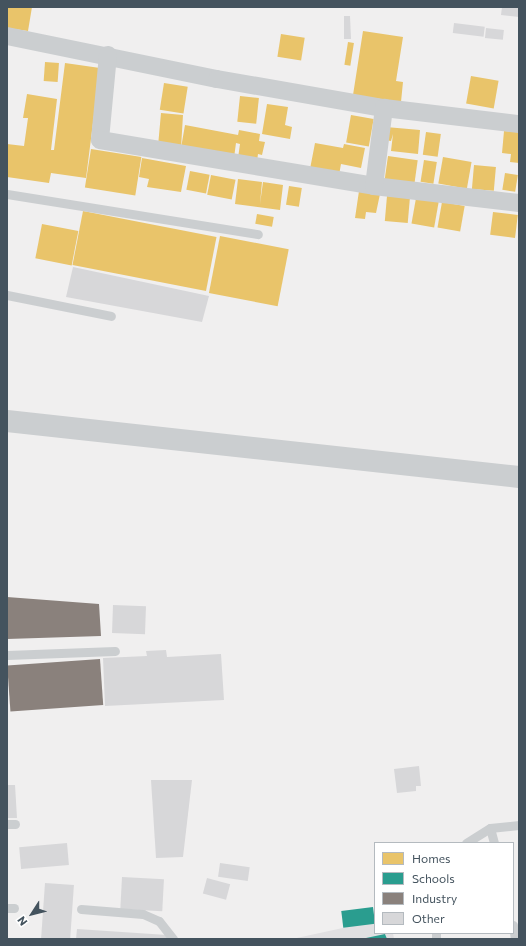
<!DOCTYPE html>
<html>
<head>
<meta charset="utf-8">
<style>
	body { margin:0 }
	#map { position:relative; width:526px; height:946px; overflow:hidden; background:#f0efef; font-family:Commissioner,sans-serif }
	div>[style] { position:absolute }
	.education>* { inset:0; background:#e1e0e2 }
	.homes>* { inset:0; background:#e9c46a; transform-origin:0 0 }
	.schools>* { inset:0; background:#2a9d8f; transform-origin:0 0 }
	.industry>* { inset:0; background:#8a817c; transform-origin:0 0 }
	.building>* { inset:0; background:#d7d7d9; transform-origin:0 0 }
	.service>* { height:9px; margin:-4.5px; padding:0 4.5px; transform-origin:4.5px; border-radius:4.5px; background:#cbced0 }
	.minor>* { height:18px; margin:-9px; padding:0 9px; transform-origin:9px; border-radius:9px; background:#cbced0 }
	.tertiary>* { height:22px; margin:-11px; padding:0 11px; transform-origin:11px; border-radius:11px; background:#cbced0 }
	span { translate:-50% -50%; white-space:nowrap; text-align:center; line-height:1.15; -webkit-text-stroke:4px #fff; paint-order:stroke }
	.frame { position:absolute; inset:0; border:8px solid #44535e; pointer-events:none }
	.legend { position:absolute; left:374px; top:842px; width:140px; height:92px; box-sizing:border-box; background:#fff; border:1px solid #b4babf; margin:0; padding:5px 7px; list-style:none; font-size:12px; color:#44535e }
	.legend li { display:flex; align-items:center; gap:8px; height:20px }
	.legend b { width:20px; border:1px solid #b4babf }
	.north { position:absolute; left:12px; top:894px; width:40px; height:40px; -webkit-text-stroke:3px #fff; paint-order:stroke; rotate:234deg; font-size:11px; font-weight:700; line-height:16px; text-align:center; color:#44535e }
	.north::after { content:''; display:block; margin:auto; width:14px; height:18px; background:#44535e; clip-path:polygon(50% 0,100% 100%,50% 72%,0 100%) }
</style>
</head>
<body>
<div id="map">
	<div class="education">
		<i style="clip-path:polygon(375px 921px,375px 933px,393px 933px,394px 939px,292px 939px)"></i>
	</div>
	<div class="homes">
		<i style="clip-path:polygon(7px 7px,32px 7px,28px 31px,7px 28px)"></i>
		<i style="clip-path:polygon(363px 31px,403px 37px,396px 81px,403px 82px,401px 102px,353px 95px)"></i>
		<i style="left:281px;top:34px;width:24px;height:23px;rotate:9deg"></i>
		<i style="left:348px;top:42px;width:6px;height:23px;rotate:9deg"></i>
		<i style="left:45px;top:62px;width:14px;height:19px;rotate:4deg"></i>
		<i style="clip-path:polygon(65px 63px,100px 68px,86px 178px,51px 173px,49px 183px,7px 177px,7px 144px,24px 146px,28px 118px,23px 118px,27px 94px,57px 99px,51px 150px,54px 150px)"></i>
		<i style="left:471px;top:76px;width:28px;height:28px;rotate:10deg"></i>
		<i style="left:164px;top:83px;width:24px;height:27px;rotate:9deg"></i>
		<i style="left:240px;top:96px;width:19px;height:26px;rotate:6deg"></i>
		<i style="clip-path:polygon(267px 104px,288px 107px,285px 125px,292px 127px,290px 139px,262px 134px)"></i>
		<i style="clip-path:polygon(161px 113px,183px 115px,181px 148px,185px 125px,238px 135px,239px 130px,260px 134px,259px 141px,265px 142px,262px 155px,258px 154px,257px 161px,238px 158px,240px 144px,236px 143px,234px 158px,158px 146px)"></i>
		<i style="left:351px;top:115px;width:23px;height:28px;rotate:10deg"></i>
		<i style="clip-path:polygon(386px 127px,420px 130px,418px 154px,391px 151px,393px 134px,391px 141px,384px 140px)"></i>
		<i style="clip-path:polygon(504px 131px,519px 132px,519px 163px,510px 162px,511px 154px,502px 153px)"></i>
		<i style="left:426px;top:132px;width:15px;height:23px;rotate:8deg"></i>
		<i style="clip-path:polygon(315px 143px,343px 148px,344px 144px,365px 148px,361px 168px,341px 164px,339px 175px,310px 169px)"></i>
		<i style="left:91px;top:149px;width:51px;height:39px;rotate:9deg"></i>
		<i style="left:388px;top:156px;width:30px;height:26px;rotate:8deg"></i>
		<i style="left:443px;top:157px;width:29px;height:27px;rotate:10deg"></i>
		<i style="clip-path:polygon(142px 158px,186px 166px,181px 192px,147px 187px,149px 179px,139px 177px)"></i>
		<i style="left:424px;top:160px;width:13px;height:22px;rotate:9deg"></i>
		<i style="left:474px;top:165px;width:22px;height:24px;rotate:5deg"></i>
		<i style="left:190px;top:171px;width:20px;height:19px;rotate:11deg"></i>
		<i style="left:505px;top:173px;width:13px;height:17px;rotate:9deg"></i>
		<i style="left:211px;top:175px;width:25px;height:20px;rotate:11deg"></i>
		<i style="clip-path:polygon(238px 179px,262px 182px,260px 204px,263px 182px,283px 185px,280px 210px,235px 204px)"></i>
		<i style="left:289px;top:186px;width:13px;height:19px;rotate:9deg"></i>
		<i style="clip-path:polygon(359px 191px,380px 194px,376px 213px,366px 212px,365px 219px,355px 218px)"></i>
		<i style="left:387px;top:196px;width:23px;height:25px;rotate:5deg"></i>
		<i style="left:416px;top:198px;width:23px;height:26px;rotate:10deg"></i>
		<i style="left:442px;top:202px;width:23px;height:26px;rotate:10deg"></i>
		<i style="left:83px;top:211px;width:136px;height:55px;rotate:11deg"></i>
		<i style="left:493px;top:212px;width:25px;height:23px;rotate:7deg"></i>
		<i style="left:257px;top:214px;width:17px;height:10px;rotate:10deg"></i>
		<i style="left:42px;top:224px;width:37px;height:35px;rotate:11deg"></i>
		<i style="left:220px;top:236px;width:70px;height:58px;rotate:11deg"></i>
	</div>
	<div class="schools">
		<i style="left:373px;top:907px;width:17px;height:32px;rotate:83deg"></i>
		<i style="clip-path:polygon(385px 934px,387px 939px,366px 939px,366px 938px)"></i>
	</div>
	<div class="industry">
		<i style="clip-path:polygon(7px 597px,99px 604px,101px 636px,7px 639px)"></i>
		<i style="left:100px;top:659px;width:46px;height:93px;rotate:86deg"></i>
	</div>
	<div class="building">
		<i style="clip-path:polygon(502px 7px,519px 7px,519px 17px,501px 15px)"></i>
		<i style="clip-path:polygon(344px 16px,350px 16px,351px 39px,344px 39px)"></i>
		<i style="left:454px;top:23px;width:31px;height:10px;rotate:7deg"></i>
		<i style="left:486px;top:28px;width:18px;height:10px;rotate:6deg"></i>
		<i style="clip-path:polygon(73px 267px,209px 296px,202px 322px,66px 297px)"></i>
		<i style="left:113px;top:605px;width:33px;height:28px;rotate:2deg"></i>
		<i style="clip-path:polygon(166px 650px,167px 657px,221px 654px,224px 700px,105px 706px,103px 658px,147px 656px,146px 651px)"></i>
		<i style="clip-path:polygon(419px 766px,421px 786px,416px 786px,416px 791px,397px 793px,394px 769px)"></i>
		<i style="clip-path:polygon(151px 780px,192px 780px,183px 857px,156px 858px)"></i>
		<i style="clip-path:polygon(7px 785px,15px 785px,17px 818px,7px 818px)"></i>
		<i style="left:67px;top:843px;width:22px;height:48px;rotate:85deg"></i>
		<i style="left:220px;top:863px;width:30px;height:14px;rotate:8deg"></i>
		<i style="left:122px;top:877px;width:42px;height:32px;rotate:3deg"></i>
		<i style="left:207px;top:878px;width:24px;height:16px;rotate:15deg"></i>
		<i style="left:45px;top:883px;width:29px;height:56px;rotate:4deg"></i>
		<i style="clip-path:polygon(77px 929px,167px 935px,167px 939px,76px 939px)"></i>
	</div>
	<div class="service">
		<i style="left:7px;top:194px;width:254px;rotate:9.1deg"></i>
		<i style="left:7px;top:295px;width:106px;rotate:11.4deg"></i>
		<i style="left:7px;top:655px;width:108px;rotate:-2.1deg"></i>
		<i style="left:7px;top:824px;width:8px"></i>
		<i style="left:490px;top:828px;width:16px;rotate:75deg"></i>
		<i style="left:466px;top:843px;width:28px;rotate:-32deg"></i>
		<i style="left:490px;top:828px;width:29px;rotate:-6deg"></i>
		<i style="left:7px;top:908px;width:7px"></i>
		<i style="left:81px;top:909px;width:62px;rotate:4.6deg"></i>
		<i style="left:143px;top:914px;width:17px;rotate:24deg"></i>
		<i style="left:159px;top:921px;width:23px;rotate:52deg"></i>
		<i style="left:513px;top:925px;width:14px;rotate:82deg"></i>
		<i style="left:436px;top:933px;width:6px;rotate:90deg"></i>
	</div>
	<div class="minor">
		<i style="left:7px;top:36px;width:214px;rotate:11.6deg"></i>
		<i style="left:217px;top:79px;width:169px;rotate:9.9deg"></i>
		<i style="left:384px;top:108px;width:136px;rotate:6.8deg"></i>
		<i style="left:108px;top:55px;width:85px;rotate:95.4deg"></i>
		<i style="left:100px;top:140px;width:278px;rotate:9.5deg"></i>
		<i style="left:374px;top:186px;width:146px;rotate:6.7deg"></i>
		<i style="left:374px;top:186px;width:79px;rotate:-82.7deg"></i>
	</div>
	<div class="tertiary">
		<i style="left:7px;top:421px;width:515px;rotate:6.24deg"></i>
	</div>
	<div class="frame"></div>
	<ul class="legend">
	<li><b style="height:11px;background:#e9c46a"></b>Homes</li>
	<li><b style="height:11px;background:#2a9d8f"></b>Schools</li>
	<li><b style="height:11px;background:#8a817c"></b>Industry</li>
	<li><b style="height:11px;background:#d7d7d9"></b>Other</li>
	</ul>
	<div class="north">N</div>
</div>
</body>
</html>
